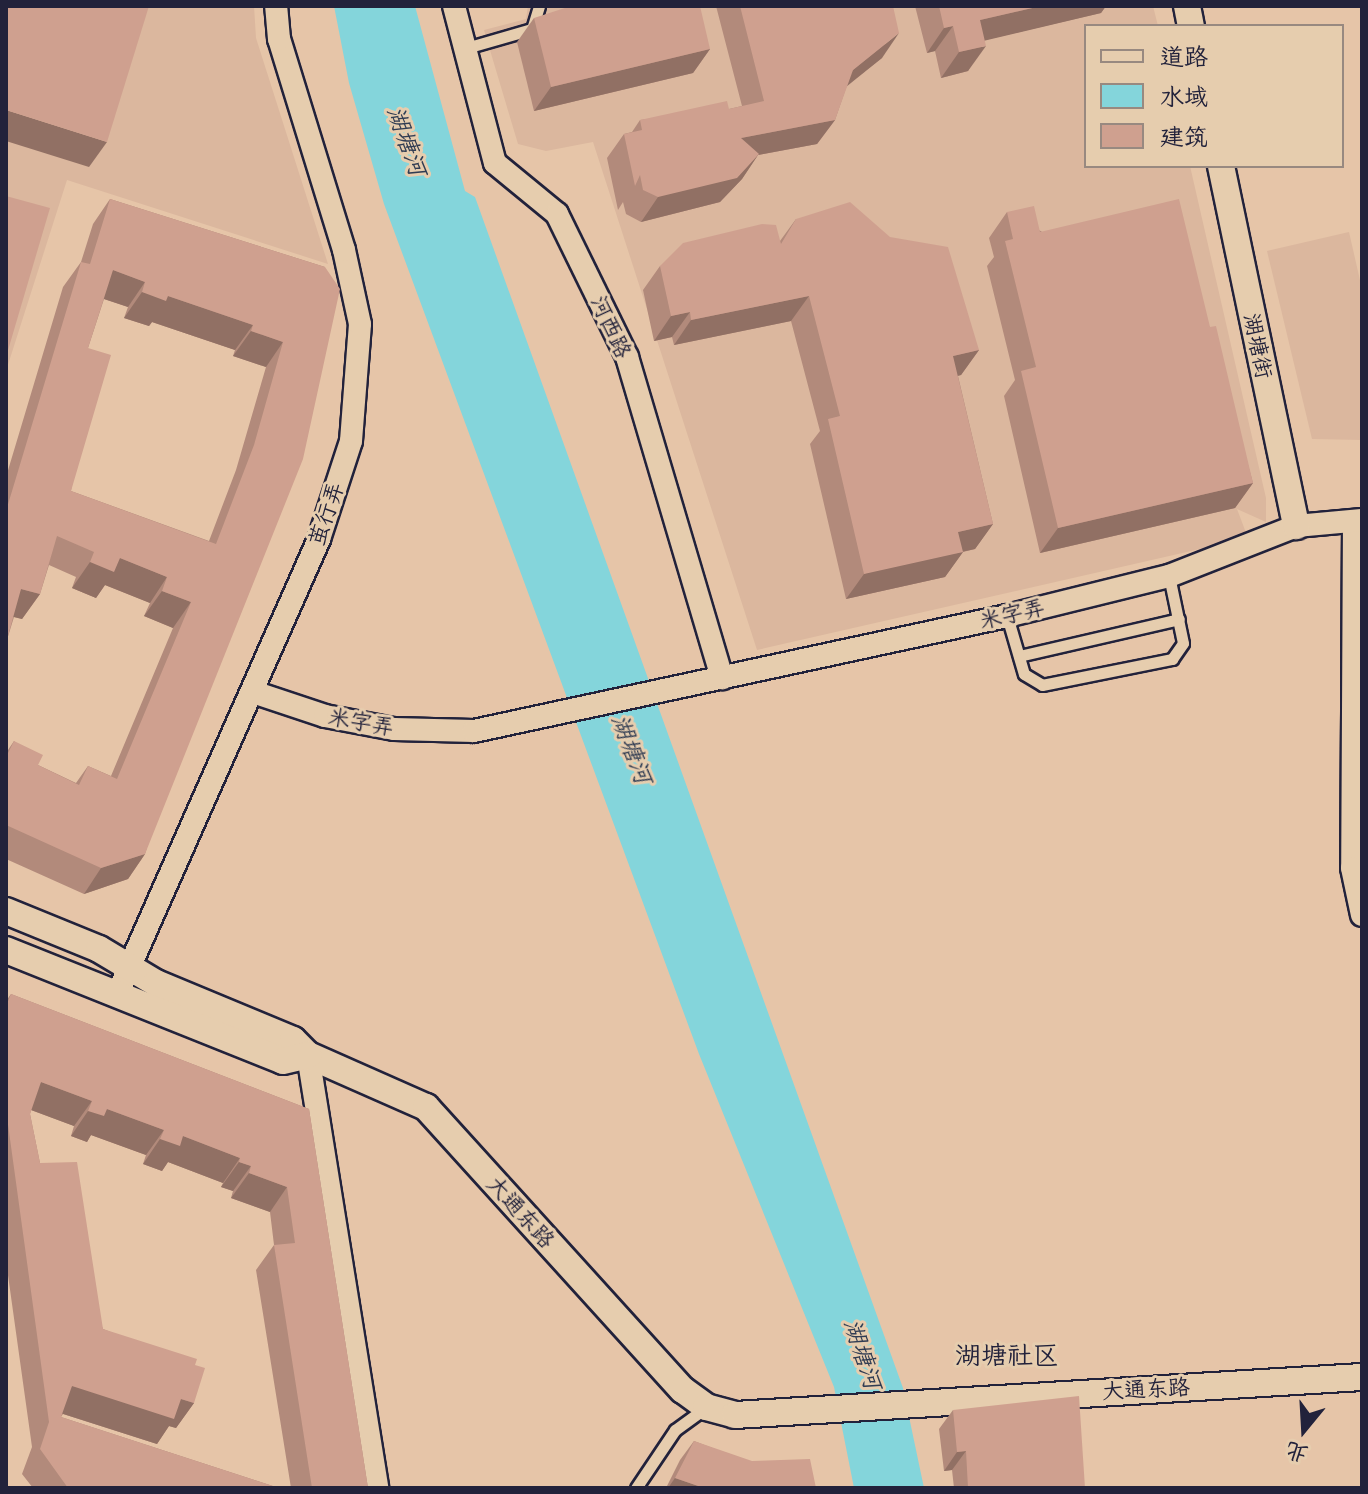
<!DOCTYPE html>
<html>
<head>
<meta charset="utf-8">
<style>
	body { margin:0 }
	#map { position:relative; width:1368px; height:1494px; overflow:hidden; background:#e6c5a8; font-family:Delius,"LXGW WenKai TC",sans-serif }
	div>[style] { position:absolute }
	.built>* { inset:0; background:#dbb79e }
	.water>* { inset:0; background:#84d5db }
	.roads { filter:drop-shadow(2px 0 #22223b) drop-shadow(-2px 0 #22223b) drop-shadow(0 2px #22223b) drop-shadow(0 -2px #22223b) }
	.service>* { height:11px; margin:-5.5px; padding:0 5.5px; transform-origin:5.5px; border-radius:5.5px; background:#e6cdae }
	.minor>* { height:22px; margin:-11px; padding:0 11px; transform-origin:11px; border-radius:11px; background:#e6cdae }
	.tertiary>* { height:26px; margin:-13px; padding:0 13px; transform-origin:13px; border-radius:13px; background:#e6cdae }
	.wall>* { inset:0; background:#b28a7b }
	.shaded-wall>* { inset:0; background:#917064 }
	.building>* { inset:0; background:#cfa08f }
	span { translate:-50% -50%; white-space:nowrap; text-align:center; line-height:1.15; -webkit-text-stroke:6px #e6cdae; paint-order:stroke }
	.street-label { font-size:22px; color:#22223b }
	.water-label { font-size:24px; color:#313d53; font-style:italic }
	.quarter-label { font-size:26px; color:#22223b }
	.frame { position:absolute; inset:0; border:8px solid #22223b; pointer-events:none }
	.legend { position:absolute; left:1084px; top:24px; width:260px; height:144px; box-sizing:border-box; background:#e6cdae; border:2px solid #988980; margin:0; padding:10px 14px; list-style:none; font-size:24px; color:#22223b }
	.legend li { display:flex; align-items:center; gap:16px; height:40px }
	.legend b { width:40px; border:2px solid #988980 }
	.north { position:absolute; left:1264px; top:1390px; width:80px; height:80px; -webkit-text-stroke:6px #e6cdae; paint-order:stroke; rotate:198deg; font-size:22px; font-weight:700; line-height:32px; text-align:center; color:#22223b }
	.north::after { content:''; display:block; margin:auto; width:28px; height:36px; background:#22223b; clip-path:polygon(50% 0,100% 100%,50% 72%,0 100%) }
</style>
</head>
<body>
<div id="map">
	<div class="built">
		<i style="clip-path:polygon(6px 6px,254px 6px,256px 38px,328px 264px,67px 180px,6px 371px)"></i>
		<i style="clip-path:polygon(528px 6px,1153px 6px,1158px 26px,1086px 26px,1086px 166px,1190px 166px,1266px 498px,1266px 522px,1237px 509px,1248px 538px,757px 650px,593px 142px,546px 151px,518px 144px,484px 30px,526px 19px)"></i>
		<i style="clip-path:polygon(1349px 232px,1362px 289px,1362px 440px,1312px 439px,1267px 251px)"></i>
	</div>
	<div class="water">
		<i style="clip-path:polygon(334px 6px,415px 6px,465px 191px,475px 197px,903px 1388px,924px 1488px,854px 1488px,834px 1387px,699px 1054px,384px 204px,349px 83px)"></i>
	</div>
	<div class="roads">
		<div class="service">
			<i style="left:466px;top:48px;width:69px;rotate:-16.1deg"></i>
			<i style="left:532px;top:29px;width:24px;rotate:-73deg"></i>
			<i style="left:1007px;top:616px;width:60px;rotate:73.7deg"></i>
			<i style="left:1024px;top:674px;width:21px;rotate:31deg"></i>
			<i style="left:1042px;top:685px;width:133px;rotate:-11.3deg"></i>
			<i style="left:1172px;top:659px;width:19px;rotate:-55deg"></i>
			<i style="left:1183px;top:643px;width:68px;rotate:-101.8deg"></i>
			<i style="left:1019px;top:656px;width:164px;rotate:-13deg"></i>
			<i style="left:636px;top:1488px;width:70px;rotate:-56.1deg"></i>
			<i style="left:675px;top:1430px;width:37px;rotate:-36deg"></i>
		</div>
		<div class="minor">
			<i style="left:454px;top:6px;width:162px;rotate:75.4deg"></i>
			<i style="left:495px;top:163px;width:80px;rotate:39.4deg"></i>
			<i style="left:557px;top:214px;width:159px;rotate:63.9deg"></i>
			<i style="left:627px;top:357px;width:335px;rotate:73.5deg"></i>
			<i style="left:1354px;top:521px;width:347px;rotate:90.3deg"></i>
			<i style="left:1352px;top:868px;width:48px;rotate:78deg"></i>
			<i style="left:253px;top:692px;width:76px;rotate:18.4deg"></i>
			<i style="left:325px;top:716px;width:70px;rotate:10.7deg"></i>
			<i style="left:394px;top:729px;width:80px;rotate:1.4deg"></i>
			<i style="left:474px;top:731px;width:545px;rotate:-12.18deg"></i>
			<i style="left:1007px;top:616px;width:167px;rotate:-13.9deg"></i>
			<i style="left:1169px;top:576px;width:136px;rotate:-21.5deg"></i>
			<i style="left:1296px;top:526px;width:66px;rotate:-5.2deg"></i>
			<i style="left:117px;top:995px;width:499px;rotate:-66.1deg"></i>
			<i style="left:319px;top:539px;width:103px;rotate:-71.9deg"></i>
			<i style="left:351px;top:441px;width:117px;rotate:-85.6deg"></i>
			<i style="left:360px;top:324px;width:76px;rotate:-102.2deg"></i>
			<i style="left:344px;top:250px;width:221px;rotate:-107.1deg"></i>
			<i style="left:279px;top:39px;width:33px;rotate:-95deg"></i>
			<i style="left:308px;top:1055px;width:438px;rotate:80.9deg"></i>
		</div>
		<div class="tertiary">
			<i style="left:1187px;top:6px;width:20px;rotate:79deg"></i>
			<i style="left:1221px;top:166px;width:368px;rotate:78.2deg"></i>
			<i style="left:6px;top:911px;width:100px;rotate:22.2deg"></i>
			<i style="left:99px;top:949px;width:66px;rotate:30.8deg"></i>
			<i style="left:156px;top:983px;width:148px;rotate:22.6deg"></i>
			<i style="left:293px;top:1040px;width:21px;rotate:45deg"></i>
			<i style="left:308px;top:1055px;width:129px;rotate:23.8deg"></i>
			<i style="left:426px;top:1107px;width:382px;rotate:47.8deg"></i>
			<i style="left:683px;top:1390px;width:29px;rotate:36deg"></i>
			<i style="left:706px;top:1407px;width:30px;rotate:15deg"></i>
			<i style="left:735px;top:1415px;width:628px;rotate:-3.47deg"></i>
			<i style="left:6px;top:950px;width:298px;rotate:21.8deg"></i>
			<i style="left:283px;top:1061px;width:26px;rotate:-13deg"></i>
		</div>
	</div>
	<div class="wall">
		<i style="clip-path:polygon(716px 6px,893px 6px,882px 58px,847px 85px,835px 120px,817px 144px,758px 155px,742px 179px,720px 202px,641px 222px,626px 214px,623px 202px,618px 210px,607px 158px,624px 134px,632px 132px,640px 120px,729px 109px,742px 106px)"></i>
		<i style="clip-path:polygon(915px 6px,1106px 6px,1101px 13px,985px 40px,968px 71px,941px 78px,935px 51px,927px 53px)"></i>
		<i style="clip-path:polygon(534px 18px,710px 49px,693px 73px,534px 111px,517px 42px)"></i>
		<i style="clip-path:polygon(evenodd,110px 199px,325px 267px,145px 854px,128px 879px,84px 894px,6px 859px,6px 753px,14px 741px,38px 765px,76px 783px,88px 766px,111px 776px,173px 628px,144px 616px,150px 603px,105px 585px,96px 598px,72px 588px,76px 577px,49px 565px,40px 594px,22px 619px,14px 617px,6px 643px,6px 477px,63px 287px,81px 262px,93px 224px,110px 199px,104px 299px,128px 307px,124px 318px,149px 326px,152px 322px,235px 350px,233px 356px,266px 367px,236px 470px,209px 541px,71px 491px,88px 348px,104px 299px)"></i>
		<i style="clip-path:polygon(1007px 212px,1210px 327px,1253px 483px,1235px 508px,1040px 553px,1004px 396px,1015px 380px,987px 266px,994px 257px,989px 238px)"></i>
		<i style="clip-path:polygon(796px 219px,979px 350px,961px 375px,958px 376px,993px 524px,975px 549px,963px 552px,945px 577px,846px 599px,810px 444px,820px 431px,791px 321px,674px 345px,672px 337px,654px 341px,643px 290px,660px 266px,780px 241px)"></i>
		<i style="clip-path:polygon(11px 994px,309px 1109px,368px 1488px,291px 1488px,256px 1270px,274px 1245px,270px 1212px,231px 1198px,233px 1191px,221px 1187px,223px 1183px,168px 1162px,162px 1171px,143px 1164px,146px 1155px,91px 1135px,87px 1142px,71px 1136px,74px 1126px,31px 1110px,30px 1114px,40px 1163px,103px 1329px,195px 1365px,194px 1403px,176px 1428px,169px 1426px,157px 1444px,63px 1414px,61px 1417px,279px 1488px,33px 1488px,22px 1474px,32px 1447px,6px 1261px,6px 1001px)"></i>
		<i style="clip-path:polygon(953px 1410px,1085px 1488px,954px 1488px,952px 1470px,944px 1471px,939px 1429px)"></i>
		<i style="clip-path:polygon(694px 1441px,816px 1488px,666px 1488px,680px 1460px)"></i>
	</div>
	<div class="shaded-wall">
		<i style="clip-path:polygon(1041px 6px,1106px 6px,1101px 13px,962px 46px,980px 20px)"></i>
		<i style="clip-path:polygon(953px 26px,935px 51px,927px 53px,944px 28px)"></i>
		<i style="clip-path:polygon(899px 33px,882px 58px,836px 95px,853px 70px)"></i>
		<i style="clip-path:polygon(986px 46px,968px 71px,941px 78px,959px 52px)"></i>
		<i style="clip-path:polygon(710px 49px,693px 73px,534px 111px,551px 87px)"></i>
		<i style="clip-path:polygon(6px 110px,107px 142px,89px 167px,6px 141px)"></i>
		<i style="clip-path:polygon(835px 120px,817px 144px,758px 155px,742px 179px,720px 202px,641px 222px,658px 197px,741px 138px)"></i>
		<i style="clip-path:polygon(113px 270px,145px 282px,128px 307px,95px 296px)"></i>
		<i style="clip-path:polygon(142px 292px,168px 296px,253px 325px,235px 350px,152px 322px,149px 326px,124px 318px)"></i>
		<i style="clip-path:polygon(809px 296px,791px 321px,674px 345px,691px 320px)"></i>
		<i style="clip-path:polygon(690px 312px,672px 337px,654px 341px,671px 316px)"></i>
		<i style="clip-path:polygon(251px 331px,283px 342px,266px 367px,233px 356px)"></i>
		<i style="clip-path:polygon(979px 350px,961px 375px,936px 381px,953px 356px)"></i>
		<i style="clip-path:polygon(1253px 483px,1235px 508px,1040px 553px,1058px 528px)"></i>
		<i style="clip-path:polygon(993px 524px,975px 549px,952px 554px,963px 552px,945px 577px,846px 599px,864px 574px,958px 532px)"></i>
		<i style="clip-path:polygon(120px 558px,167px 577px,150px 603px,105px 585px,96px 598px,72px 588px,90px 562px)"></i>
		<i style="clip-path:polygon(21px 589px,40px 594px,22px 619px,6px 615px)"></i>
		<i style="clip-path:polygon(162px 591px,191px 602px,173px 628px,144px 616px)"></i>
		<i style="clip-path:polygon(145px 854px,128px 879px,84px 894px,101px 868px)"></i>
		<i style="clip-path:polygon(41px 1082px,92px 1101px,74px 1126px,23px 1107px)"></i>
		<i style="clip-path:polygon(107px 1109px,164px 1130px,146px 1155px,91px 1135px,87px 1142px,71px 1136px,88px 1111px)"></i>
		<i style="clip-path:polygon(183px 1136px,240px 1158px,223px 1183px,168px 1162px,162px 1171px,143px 1164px,160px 1139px)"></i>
		<i style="clip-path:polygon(239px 1162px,251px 1166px,233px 1191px,221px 1187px)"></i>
		<i style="clip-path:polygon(249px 1173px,287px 1187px,270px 1212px,231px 1198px)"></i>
		<i style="clip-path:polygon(72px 1386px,181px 1399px,194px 1403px,176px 1428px,169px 1426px,157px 1444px,54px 1411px)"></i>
		<i style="clip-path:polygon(966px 1451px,952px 1470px,944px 1471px,957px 1452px)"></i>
		<i style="clip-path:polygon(675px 1478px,704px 1488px,668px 1488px)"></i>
	</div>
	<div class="building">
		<i style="clip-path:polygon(7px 6px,149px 6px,107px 142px,6px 110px)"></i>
		<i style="clip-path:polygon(571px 6px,700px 6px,710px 49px,551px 87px,534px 18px)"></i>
		<i style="clip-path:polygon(740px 6px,893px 6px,899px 33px,853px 70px,835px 120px,741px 138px,759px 154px,737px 178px,658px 197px,643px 190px,640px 175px,635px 186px,624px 134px,642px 130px,640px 120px,727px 101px,729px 109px,764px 101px)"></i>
		<i style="clip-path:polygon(939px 6px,1041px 6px,980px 20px,986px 46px,959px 52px,953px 26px,944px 28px)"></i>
		<i style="clip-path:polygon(6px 196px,50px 208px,6px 357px)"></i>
		<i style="clip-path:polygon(evenodd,110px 199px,325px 267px,340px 289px,303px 459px,145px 854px,101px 868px,6px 825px,6px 754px,7px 755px,14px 741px,43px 755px,38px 765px,79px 785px,88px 766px,117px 779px,191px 602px,162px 591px,167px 577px,120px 558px,114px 572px,90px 562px,94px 552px,57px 536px,40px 594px,21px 589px,6px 643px,6px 511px,81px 262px,90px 264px,110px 199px,113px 270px,145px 282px,142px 292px,166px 301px,168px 296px,253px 325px,251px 331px,283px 342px,254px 445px,216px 544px,71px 491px,111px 355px,88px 348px,113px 270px)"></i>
		<i style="clip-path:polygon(1179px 199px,1210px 327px,1216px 326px,1253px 483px,1058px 528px,1021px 371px,1036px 367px,1005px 241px,1013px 239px,1007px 212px,1034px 206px,1040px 232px)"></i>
		<i style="clip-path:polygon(850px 202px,890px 237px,948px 247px,979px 350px,953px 356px,993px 524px,958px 532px,963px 552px,864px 574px,828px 419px,840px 416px,809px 296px,691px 320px,690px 312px,671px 316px,660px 266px,683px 243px,762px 224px,776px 225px,781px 244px,796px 219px)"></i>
		<i style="clip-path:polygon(11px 994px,309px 1109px,368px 1488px,312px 1488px,274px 1245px,295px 1243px,287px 1187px,249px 1173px,251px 1166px,239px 1162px,240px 1158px,183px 1136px,180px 1146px,160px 1139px,164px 1130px,107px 1109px,104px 1116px,88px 1111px,92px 1101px,41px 1082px,30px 1114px,40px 1163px,77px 1162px,103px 1329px,197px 1359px,195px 1365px,205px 1368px,194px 1403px,181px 1399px,174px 1419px,72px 1386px,61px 1417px,279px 1488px,68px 1488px,40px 1449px,49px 1422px,6px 1110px,6px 1006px)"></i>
		<i style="clip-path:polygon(1079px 1396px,1085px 1488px,968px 1488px,966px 1451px,957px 1452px,953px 1410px)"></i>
		<i style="clip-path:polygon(694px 1441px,752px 1461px,810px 1459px,816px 1488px,704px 1488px,675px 1478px)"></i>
	</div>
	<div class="street-label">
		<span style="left:611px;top:327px;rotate:65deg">河西路</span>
		<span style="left:1258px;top:346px;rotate:78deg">湖塘街</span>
		<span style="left:326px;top:514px;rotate:-71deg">茧行弄</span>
		<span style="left:1012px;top:614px;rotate:-13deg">米字弄</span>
		<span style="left:361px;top:722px;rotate:10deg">米字弄</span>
		<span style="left:521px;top:1212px;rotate:48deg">大通东路</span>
		<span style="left:1146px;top:1389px;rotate:-3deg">大通东路</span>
	</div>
	<div class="water-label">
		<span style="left:407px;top:141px;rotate:70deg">湖塘河</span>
		<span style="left:632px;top:749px;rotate:69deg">湖塘河</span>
		<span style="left:863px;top:1354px;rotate:72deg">湖塘河</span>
	</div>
	<div class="quarter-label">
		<span style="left:1007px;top:1355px">湖塘社区</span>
	</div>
	<div class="frame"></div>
	<ul class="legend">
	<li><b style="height:10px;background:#e6cdae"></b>道路</li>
	<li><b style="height:22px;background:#84d5db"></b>水域</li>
	<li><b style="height:22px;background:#cfa08f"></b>建筑</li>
	</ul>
	<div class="north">北</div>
</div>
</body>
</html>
